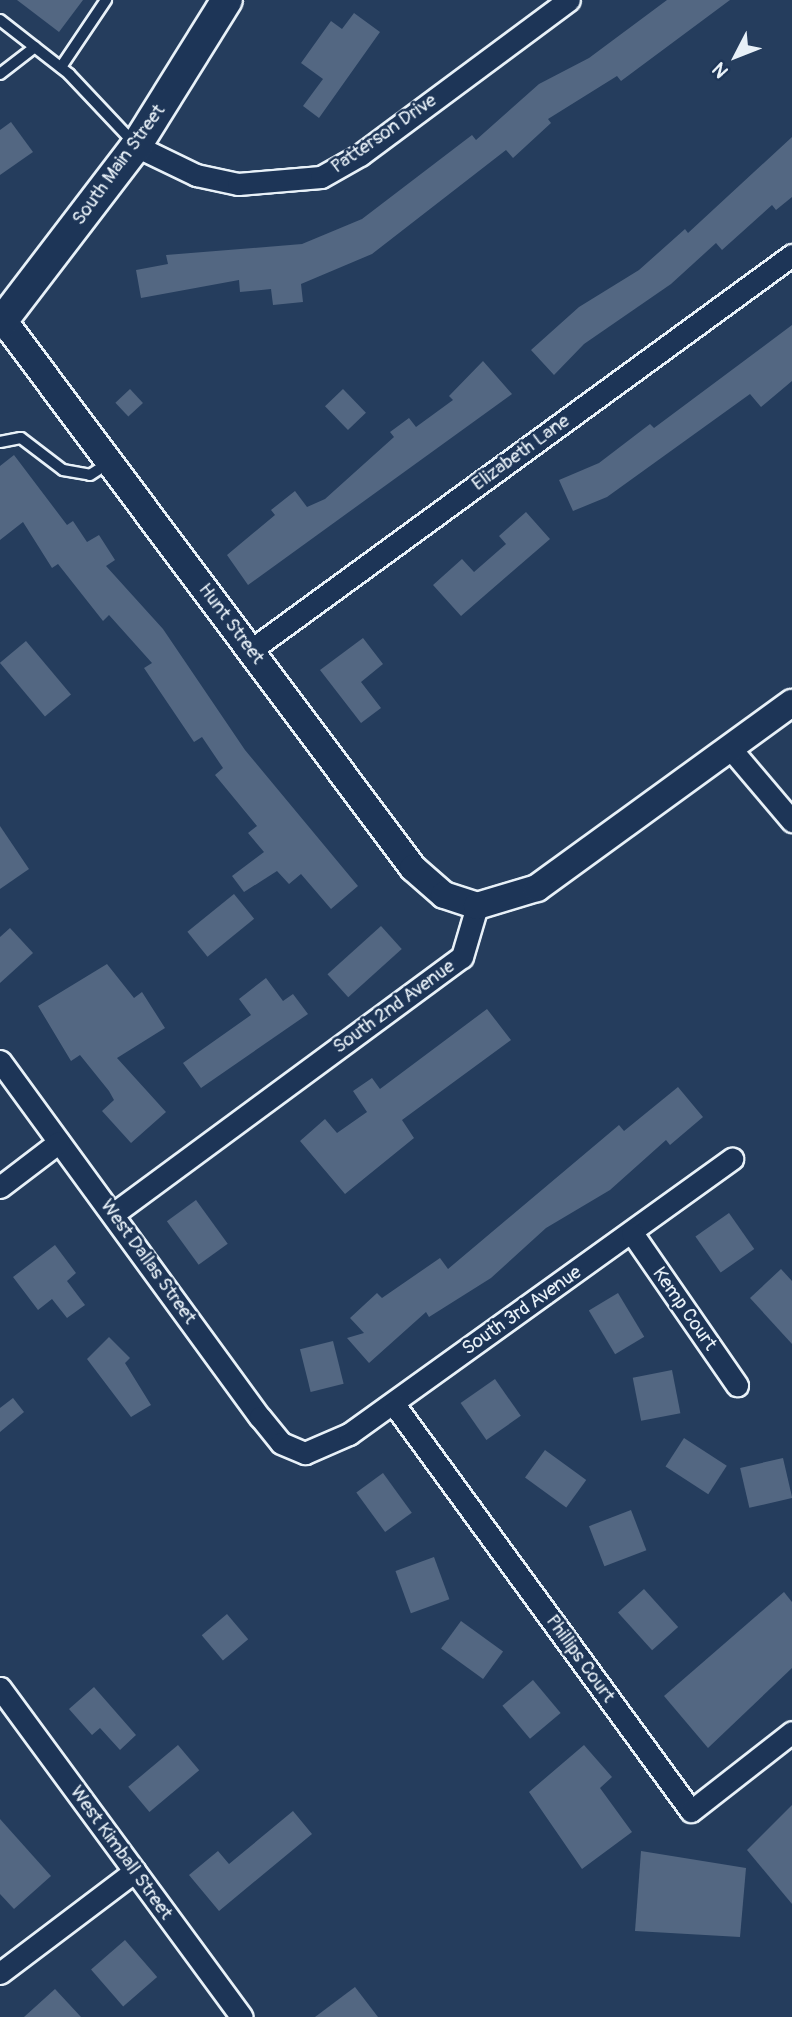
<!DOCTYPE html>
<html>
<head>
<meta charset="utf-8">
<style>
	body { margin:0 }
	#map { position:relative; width:792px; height:2017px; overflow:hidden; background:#253d5d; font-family:Pangolin,sans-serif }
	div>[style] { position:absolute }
	.building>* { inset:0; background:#536782; transform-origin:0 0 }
	.roads { filter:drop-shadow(2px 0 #e8f1f8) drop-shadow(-2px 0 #e8f1f8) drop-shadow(0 2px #e8f1f8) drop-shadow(0 -2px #e8f1f8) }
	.service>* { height:10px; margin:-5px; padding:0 5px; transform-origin:5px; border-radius:5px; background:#1d3557 }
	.minor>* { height:21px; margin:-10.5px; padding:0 10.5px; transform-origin:10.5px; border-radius:10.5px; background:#1d3557 }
	.tertiary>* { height:26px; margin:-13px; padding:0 13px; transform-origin:13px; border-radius:13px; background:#1d3557 }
	.secondary>* { height:30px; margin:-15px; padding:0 15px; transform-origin:15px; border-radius:15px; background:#1d3557 }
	span { translate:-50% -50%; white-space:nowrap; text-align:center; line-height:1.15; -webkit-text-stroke:5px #1d3557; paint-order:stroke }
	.street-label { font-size:19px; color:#e8f1f8 }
	.north { position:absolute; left:701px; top:21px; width:70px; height:70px; -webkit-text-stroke:5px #1d3557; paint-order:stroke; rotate:228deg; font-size:19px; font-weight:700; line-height:28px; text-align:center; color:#e8f1f8 }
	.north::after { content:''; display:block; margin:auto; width:24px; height:32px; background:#e8f1f8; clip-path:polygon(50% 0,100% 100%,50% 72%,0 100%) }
</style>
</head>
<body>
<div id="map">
	<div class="building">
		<i style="clip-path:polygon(17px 0,83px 0,59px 32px)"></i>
		<i style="clip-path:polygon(667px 0,730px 0,621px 81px,617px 76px,548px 119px,551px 123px,513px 158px,506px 150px,372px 254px,301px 284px,303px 302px,273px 305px,271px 289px,240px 292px,239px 280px,141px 298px,136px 270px,168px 264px,166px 255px,302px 244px,362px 219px,472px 135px,476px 140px,539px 84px,589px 58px)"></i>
		<i style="clip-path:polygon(354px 13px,380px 32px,319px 118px,303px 106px,323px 79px,301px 63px,331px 21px,342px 29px)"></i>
		<i style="clip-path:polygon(11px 122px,33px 152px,0 175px,0 130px)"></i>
		<i style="clip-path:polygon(792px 137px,792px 197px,776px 210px,772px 205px,722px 250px,716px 243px,671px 284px,584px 344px,554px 375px,531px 350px,579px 307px,639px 270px,685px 229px,688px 233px)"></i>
		<i style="clip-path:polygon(792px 325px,792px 381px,761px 407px,750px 394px,607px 497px,573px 511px,559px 480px,599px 463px,650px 424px,654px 428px)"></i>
		<i style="clip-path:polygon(483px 361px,512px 394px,248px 585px,227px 555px,275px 515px,271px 510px,295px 491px,307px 507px,325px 499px,394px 437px,390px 432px,409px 418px,416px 427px,453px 400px,449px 396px)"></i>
		<i style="left:130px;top:389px;width:19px;height:20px;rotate:47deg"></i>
		<i style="left:343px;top:389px;width:33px;height:25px;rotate:46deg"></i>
		<i style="clip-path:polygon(14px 455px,67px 525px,73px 521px,87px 542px,99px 535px,115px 560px,106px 566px,163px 629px,245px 750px,358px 886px,331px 909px,301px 874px,289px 884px,277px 871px,244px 892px,232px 876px,264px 852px,248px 833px,257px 826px,215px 775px,223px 768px,202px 737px,194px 742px,144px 668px,152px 663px,109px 615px,103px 621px,58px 564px,52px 568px,23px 522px,0 540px,0 466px)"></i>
		<i style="clip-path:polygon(526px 512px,550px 539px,461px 616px,433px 585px,462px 559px,474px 572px,506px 544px,499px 536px)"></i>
		<i style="clip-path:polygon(363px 638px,383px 664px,361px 682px,381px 708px,361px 723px,320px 670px)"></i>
		<i style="left:26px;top:641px;width:70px;height:34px;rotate:50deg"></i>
		<i style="clip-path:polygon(0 826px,29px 869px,0 889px)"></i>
		<i style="left:234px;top:894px;width:32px;height:60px;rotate:51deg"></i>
		<i style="left:381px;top:926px;width:31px;height:72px;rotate:48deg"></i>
		<i style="clip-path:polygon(10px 928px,33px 953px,0 983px,0 937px)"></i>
		<i style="clip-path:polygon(107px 964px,134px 998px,142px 992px,165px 1028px,117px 1058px,166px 1112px,131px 1143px,102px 1111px,114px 1100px,109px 1091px,80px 1055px,71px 1061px,38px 1006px)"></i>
		<i style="clip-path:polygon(266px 978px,283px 1001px,293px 994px,308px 1014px,201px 1088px,183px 1063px,251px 1015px,239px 999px)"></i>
		<i style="clip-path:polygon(487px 1009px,511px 1040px,402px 1120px,414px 1138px,345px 1194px,300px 1141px,325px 1119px,337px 1133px,367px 1112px,353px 1091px,372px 1078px,380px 1089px)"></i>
		<i style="clip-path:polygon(678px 1087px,703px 1117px,670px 1145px,666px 1140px,610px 1190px,546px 1228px,491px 1278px,429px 1317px,426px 1312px,369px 1363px,347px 1338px,364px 1333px,350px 1318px,377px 1293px,382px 1298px,440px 1258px,448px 1269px,619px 1125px,624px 1131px)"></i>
		<i style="left:196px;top:1200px;width:54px;height:36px;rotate:54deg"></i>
		<i style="left:729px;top:1213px;width:44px;height:41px;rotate:55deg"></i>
		<i style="clip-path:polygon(55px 1245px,76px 1273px,67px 1281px,85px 1305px,67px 1318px,52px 1299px,38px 1310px,13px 1277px)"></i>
		<i style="clip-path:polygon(781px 1269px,792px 1281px,792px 1344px,750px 1298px)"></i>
		<i style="left:618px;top:1293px;width:51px;height:34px;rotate:59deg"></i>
		<i style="clip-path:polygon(109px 1337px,130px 1358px,125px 1363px,151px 1405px,131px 1417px,87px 1359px)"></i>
		<i style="left:333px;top:1341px;width:44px;height:34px;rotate:76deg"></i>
		<i style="left:672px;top:1370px;width:44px;height:40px;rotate:79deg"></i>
		<i style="left:495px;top:1379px;width:45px;height:42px;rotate:55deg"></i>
		<i style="clip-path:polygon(13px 1398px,24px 1412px,0 1432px,0 1408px)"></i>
		<i style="left:684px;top:1438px;width:51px;height:34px;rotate:33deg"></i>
		<i style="left:545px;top:1450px;width:51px;height:34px;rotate:36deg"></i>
		<i style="left:783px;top:1458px;width:41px;height:44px;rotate:77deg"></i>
		<i style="left:383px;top:1473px;width:49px;height:33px;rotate:54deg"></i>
		<i style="left:631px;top:1510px;width:43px;height:45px;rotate:69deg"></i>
		<i style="left:434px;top:1557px;width:45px;height:41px;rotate:70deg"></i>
		<i style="left:644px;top:1589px;width:51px;height:35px;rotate:48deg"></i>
		<i style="clip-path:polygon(784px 1592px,792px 1602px,792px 1668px,708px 1748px,664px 1696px)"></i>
		<i style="left:227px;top:1614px;width:33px;height:33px;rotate:50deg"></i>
		<i style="left:461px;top:1621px;width:52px;height:34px;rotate:36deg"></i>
		<i style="left:533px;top:1680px;width:43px;height:40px;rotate:50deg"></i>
		<i style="clip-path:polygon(94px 1687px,136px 1735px,120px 1750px,100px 1728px,92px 1735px,69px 1709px)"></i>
		<i style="left:178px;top:1745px;width:33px;height:65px;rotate:50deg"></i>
		<i style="clip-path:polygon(584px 1745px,612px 1777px,600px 1788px,632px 1832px,582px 1869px,529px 1792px)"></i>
		<i style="clip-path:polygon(792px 1805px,792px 1904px,747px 1850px)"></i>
		<i style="clip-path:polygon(293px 1811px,312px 1834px,219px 1911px,189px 1875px,218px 1851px,229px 1864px)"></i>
		<i style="clip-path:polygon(0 1819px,51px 1876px,14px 1909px,0 1894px)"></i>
		<i style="clip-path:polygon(641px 1851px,746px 1868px,740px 1937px,635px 1931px)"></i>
		<i style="left:125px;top:1940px;width:49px;height:45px;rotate:49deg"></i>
		<i style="clip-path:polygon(355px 1987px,378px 2017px,315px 2017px)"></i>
		<i style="clip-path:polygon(55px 1989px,81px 2017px,24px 2017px)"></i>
	</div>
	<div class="roads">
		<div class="service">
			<i style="left:0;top:20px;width:88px;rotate:38deg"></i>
			<i style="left:69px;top:74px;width:95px;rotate:46.7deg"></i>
			<i style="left:61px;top:67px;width:81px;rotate:-56.1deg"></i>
			<i style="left:0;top:74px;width:44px;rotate:-37.6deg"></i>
			<i style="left:0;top:442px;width:21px;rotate:-11deg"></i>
			<i style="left:21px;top:438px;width:53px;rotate:37.3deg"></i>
			<i style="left:63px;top:470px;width:27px;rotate:10deg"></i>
			<i style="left:90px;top:475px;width:24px;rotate:-33deg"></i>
		</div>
		<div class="minor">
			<i style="left:136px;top:146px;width:67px;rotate:25.8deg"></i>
			<i style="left:196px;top:175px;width:43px;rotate:12.1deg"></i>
			<i style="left:238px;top:184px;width:83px;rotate:-4.8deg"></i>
			<i style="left:321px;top:177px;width:45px;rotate:-29.4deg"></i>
			<i style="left:360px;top:155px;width:260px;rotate:-36.6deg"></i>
			<i style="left:251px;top:650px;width:670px;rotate:-36.13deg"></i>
			<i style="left:730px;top:748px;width:96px;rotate:49.7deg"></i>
			<i style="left:0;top:1061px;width:441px;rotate:53.9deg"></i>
			<i style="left:260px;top:1417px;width:33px;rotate:51deg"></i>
			<i style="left:281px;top:1443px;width:26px;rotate:23deg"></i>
			<i style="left:305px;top:1453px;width:48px;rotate:-23.4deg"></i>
			<i style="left:349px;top:1434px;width:472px;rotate:-35.7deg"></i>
			<i style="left:0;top:1187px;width:74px;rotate:-37.3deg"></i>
			<i style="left:113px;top:1214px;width:433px;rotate:-36.4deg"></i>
			<i style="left:462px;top:957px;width:53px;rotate:-73.6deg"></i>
			<i style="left:632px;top:1233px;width:185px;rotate:55.4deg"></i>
			<i style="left:393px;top:1403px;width:505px;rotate:53.86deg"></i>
			<i style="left:691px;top:1811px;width:128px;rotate:-38deg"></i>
			<i style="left:0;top:1688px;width:408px;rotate:53.7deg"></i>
			<i style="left:0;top:1973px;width:169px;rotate:-37.1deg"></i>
		</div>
		<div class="tertiary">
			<i style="left:3px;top:320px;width:684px;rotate:53.2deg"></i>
			<i style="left:413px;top:868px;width:41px;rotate:41.1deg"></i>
			<i style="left:444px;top:895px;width:35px;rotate:18deg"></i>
			<i style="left:477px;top:906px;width:63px;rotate:-16.7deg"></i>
			<i style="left:537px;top:888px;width:315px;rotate:-36deg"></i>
		</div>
		<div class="secondary">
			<i style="left:0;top:324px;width:224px;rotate:-52.6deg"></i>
			<i style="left:136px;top:146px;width:172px;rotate:-58.1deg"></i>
		</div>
	</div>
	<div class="street-label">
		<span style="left:384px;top:134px;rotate:-35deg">Patterson Drive</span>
		<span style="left:119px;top:165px;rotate:-54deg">South Main Street</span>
		<span style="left:521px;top:453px;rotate:-36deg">Elizabeth Lane</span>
		<span style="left:231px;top:624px;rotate:53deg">Hunt Street</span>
		<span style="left:394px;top:1007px;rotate:-36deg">South 2nd Avenue</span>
		<span style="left:148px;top:1262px;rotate:54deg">West Dallas Street</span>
		<span style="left:684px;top:1309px;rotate:55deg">Kemp Court</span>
		<span style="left:522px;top:1311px;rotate:-35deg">South 3rd Avenue</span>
		<span style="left:580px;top:1659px;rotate:54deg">Phillips Court</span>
		<span style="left:121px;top:1853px;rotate:54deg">West Kimball Street</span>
	</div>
	<div class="north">N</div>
</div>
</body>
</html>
